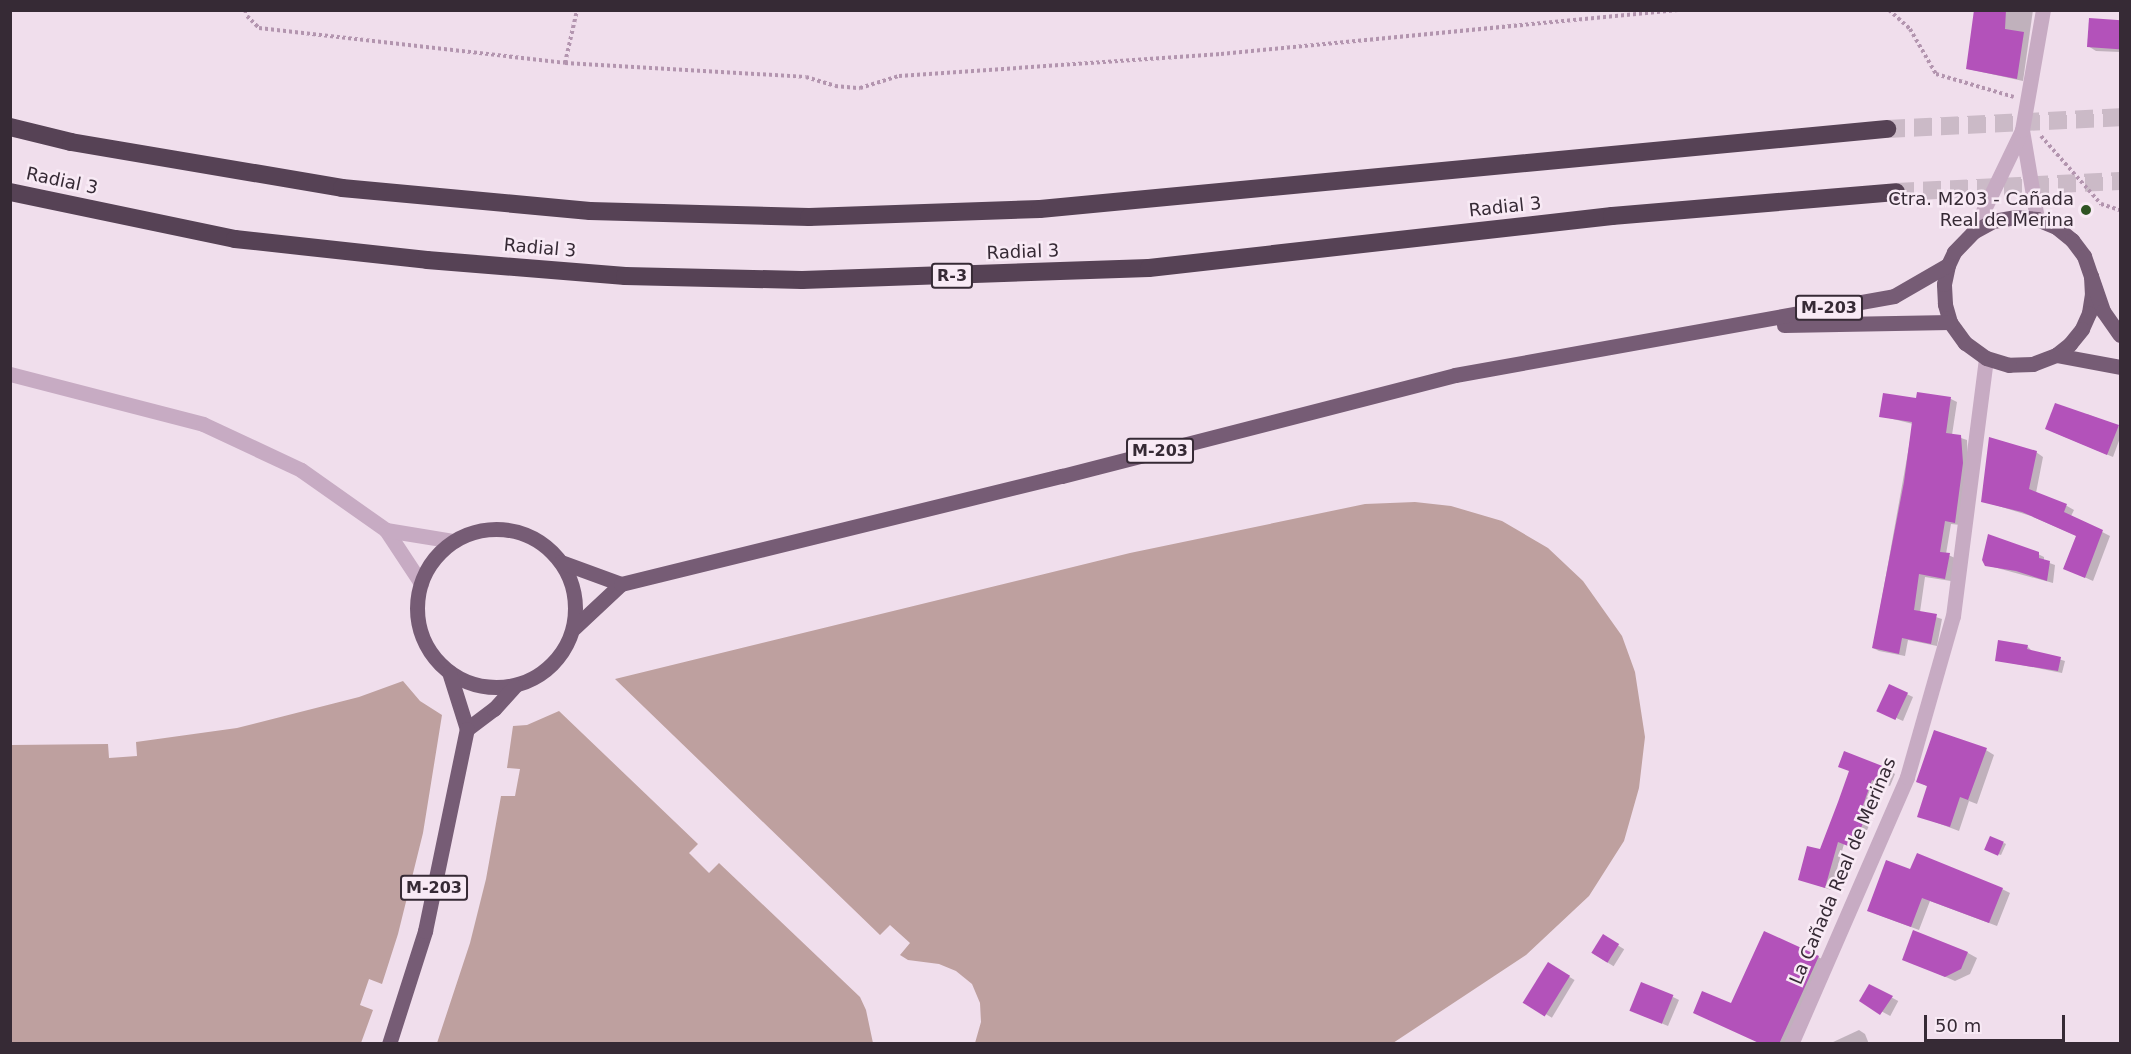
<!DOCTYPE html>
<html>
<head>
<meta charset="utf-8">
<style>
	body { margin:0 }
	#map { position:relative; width:2131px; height:1054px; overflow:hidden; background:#f0deec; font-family:"DejaVu Sans",sans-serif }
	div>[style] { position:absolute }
	.green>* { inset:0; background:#bea09f }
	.shadow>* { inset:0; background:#0003; transform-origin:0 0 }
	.building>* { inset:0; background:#b352ba; transform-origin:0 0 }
	.highway-tunnel>* { height:18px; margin-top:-9px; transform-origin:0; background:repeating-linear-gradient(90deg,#cbbac7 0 18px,transparent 0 27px) }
	.path>* { height:4px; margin-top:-2px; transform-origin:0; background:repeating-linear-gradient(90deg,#b395af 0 3px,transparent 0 6px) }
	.minor>* { height:15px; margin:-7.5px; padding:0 7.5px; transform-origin:7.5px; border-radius:7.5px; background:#c7abc3 }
	.major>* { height:15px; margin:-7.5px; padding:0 7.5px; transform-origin:7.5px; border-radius:7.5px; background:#765c75 }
	.major>.ring { margin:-7.5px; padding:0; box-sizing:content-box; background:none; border:15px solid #765c75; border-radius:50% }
	.highway>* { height:18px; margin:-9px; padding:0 9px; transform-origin:9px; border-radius:9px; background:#564255 }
	.dots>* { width:16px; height:16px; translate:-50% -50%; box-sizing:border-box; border:3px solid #f8eaf5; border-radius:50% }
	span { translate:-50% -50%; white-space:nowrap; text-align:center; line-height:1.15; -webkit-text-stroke:5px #f8eaf5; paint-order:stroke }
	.shield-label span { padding:2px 4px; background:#f8eaf5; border:2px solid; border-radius:4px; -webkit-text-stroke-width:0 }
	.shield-label { font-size:16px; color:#362a35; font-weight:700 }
	.street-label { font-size:18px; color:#362a35 }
	.poi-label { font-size:18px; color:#362a35 }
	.right { translate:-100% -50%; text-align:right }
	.frame { position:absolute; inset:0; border:12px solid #362a35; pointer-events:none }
	.scale { position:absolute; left:1924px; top:1015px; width:141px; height:27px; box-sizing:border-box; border:3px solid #362a35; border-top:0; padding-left:8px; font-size:18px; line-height:21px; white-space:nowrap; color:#362a35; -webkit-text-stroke:4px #f8eaf5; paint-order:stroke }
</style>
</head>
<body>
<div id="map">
	<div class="green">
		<i style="clip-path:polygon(1415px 502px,1451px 506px,1502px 521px,1548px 548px,1583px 581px,1622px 636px,1635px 672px,1645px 737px,1639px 788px,1624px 841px,1589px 896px,1526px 955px,1393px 1043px,975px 1043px,981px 1022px,980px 1003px,972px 984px,956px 971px,939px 964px,908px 960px,900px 955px,910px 943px,890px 925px,880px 935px,615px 679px,1130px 553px,1365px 504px)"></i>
		<i style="clip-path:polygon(403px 681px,420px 701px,442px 715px,423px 833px,398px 934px,382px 984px,369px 979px,360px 1005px,373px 1010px,361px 1043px,11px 1043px,11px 745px,108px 744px,109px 758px,137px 756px,136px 742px,237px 728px,359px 697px)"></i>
		<i style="clip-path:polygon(559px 711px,698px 844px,689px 853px,709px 873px,719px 863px,860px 997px,866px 1010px,873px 1043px,437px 1043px,470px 943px,486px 879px,501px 796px,515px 796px,520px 769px,507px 768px,513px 726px,527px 725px)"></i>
	</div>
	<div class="shadow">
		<i style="clip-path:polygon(1975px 10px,2033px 10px,2023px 81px,1968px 69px)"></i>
		<i style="clip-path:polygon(2120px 22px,2120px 52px,2096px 51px,2088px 46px)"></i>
		<i style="clip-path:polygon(1951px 399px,1957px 402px,1952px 435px,1967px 440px,1968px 467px,1961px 525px,1951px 524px,1946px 554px,1955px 558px,1951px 581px,1925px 577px,1920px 612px,1942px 619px,1937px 646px,1908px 640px,1905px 656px,1879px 651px,1873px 648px,1913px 424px,1881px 416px,1918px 400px)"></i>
		<i style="clip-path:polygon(2087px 414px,2120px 427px,2120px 438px,2113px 457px,2053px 432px,2086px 417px)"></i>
		<i style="clip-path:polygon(2036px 452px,2043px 457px,2036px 493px,2067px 506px,2074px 510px,2071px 516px,2110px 536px,2093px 581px,2073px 572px,2077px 536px,2031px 516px,1982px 501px)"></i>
		<i style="clip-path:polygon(2038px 554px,2044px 557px,2044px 561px,2055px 565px,2053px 583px,1986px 565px)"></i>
		<i style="clip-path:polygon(2027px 646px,2032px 651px,2065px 661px,2062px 673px,1996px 660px)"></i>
		<i style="clip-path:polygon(1890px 686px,1913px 697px,1903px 721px,1885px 713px)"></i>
		<i style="clip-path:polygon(1986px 750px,1994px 755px,1977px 804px,1969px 801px,1959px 831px,1919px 816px,1928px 787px,1918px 781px)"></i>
		<i style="clip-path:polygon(1889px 770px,1895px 774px,1890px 786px,1878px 782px,1867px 815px,1872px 818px,1859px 850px,1844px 844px,1831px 890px,1800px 879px,1821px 851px,1850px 771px)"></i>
		<i style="clip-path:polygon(2004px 843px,2006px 844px,2001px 855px,1989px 851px)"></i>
		<i style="clip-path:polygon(1911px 871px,2002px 889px,2010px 893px,1997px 926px,1930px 901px,1919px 930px,1876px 914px)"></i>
		<i style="left:1603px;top:936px;width:25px;height:20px;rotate:32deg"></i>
		<i style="clip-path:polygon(1968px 953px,1977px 958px,1970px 974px,1955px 981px,1904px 959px)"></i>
		<i style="clip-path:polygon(1818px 957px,1826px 961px,1788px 1044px,1762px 1044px,1732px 1005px)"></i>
		<i style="left:1548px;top:964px;width:31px;height:44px;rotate:31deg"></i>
		<i style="left:1870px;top:986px;width:32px;height:17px;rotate:28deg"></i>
		<i style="clip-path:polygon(1673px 997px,1679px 1000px,1668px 1026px,1637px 1013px)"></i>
		<i style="clip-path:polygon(1859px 1030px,1865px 1034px,1869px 1044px,1831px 1043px)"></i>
	</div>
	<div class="building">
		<i style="clip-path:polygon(1974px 10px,2006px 10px,2005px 29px,2024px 32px,2017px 79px,1966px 69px)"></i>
		<i style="left:2089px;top:18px;width:32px;height:29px;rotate:4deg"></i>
		<i style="clip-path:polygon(1917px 392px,1951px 397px,1946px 433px,1961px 435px,1963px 463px,1955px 523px,1945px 521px,1940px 552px,1950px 553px,1945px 579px,1919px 574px,1914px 610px,1937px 614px,1931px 644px,1902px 638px,1899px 654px,1872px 648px,1904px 482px,1912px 422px,1879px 417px,1883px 393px,1916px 398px)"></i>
		<i style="clip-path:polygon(2055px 403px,2119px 425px,2107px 455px,2045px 429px)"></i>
		<i style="clip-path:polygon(1989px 437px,2037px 451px,2029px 489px,2067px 504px,2064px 512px,2103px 530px,2085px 578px,2063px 569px,2076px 536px,2022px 512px,1981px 502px)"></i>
		<i style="clip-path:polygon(1988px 534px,2039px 552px,2039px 558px,2050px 561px,2047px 581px,2016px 571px,1985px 566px,1982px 560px)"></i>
		<i style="clip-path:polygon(1998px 640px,2028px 645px,2027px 649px,2061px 657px,2058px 671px,1995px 661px)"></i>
		<i style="left:1889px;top:684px;width:21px;height:30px;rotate:25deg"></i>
		<i style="clip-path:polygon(1934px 730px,1987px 748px,1968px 800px,1960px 797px,1950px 827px,1917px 817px,1927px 786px,1916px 782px)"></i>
		<i style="clip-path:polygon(1844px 751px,1890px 769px,1884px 784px,1872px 780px,1861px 811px,1867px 813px,1853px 848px,1838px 842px,1825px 888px,1798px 880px,1807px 846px,1820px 849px,1838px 802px,1849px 771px,1838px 767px)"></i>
		<i style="left:1990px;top:836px;width:15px;height:15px;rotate:23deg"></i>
		<i style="clip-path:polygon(1917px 853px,2003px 888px,1989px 923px,1922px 898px,1911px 927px,1867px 911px,1886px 860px,1910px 869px)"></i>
		<i style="clip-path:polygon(1913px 930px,1968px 952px,1961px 969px,1945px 977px,1902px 960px)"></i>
		<i style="clip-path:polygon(1764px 931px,1819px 956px,1779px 1044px,1761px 1044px,1693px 1013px,1702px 991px,1731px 1003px)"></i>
		<i style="left:1603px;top:934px;width:19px;height:22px;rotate:32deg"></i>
		<i style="left:1548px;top:962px;width:26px;height:48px;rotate:32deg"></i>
		<i style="left:1641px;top:982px;width:35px;height:31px;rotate:22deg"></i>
		<i style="clip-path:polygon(1869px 984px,1893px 996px,1880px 1015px,1859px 1001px)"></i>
	</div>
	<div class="highway-tunnel">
		<i style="left:1887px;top:129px;width:233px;rotate:-2.9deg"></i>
		<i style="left:1896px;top:192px;width:224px;rotate:-2.8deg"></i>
	</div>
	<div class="path">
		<i style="left:245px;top:10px;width:6px;rotate:72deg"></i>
		<i style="left:247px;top:16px;width:17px;rotate:45deg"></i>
		<i style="left:259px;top:28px;width:308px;rotate:6.5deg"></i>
		<i style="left:565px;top:63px;width:241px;rotate:3.3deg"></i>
		<i style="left:806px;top:77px;width:30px;rotate:17deg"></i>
		<i style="left:835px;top:86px;width:25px;rotate:5deg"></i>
		<i style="left:860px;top:88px;width:41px;rotate:-17.1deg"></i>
		<i style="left:899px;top:76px;width:323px;rotate:-3.9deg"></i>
		<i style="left:1221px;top:54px;width:459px;rotate:-5.5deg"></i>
		<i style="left:1889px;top:10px;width:28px;rotate:42deg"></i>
		<i style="left:1910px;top:29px;width:52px;rotate:60deg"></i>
		<i style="left:1936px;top:74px;width:81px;rotate:16.4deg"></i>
		<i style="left:565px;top:63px;width:54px;rotate:-77.2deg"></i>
		<i style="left:2041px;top:136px;width:91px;rotate:48.6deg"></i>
		<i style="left:2101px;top:204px;width:20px;rotate:18deg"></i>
	</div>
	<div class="minor">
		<i style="left:2022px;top:130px;width:90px;rotate:80.4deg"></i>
		<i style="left:1973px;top:232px;width:113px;rotate:-64.3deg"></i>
		<i style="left:2022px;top:130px;width:122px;rotate:-80.1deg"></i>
		<i style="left:10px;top:374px;width:199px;rotate:14.5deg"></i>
		<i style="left:203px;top:424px;width:108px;rotate:25.1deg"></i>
		<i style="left:301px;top:470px;width:104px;rotate:35.2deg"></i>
		<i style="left:386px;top:530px;width:64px;rotate:56.6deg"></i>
		<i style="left:386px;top:530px;width:69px;rotate:9.2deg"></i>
		<i style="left:1791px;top:1044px;width:291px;rotate:-66.5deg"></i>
		<i style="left:1907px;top:777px;width:167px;rotate:-74.1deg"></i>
		<i style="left:1953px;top:616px;width:260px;rotate:-82.7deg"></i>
	</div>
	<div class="major">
		<i style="left:2091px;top:276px;width:18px;rotate:87deg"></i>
		<i style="left:2092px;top:294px;width:19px;rotate:99deg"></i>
		<i style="left:2089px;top:313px;width:17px;rotate:114deg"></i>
		<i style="left:2082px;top:329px;width:19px;rotate:129deg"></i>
		<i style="left:2070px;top:344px;width:18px;rotate:142deg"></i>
		<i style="left:2056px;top:355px;width:25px;rotate:159deg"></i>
		<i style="left:2033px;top:364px;width:24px;rotate:178deg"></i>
		<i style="left:2009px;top:365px;width:24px;rotate:-163deg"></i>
		<i style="left:1986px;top:358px;width:26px;rotate:-144deg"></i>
		<i style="left:1965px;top:343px;width:26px;rotate:-126deg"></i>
		<i style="left:1950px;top:322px;width:19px;rotate:-106deg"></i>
		<i style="left:1945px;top:304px;width:20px;rotate:-93deg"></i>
		<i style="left:1944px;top:284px;width:19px;rotate:-78deg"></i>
		<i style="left:1948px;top:265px;width:14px;rotate:-65deg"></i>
		<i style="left:1954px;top:252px;width:28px;rotate:-46deg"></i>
		<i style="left:1973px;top:232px;width:23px;rotate:-29deg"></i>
		<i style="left:1993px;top:221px;width:22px;rotate:-10deg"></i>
		<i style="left:2015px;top:217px;width:22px;rotate:5deg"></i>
		<i style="left:2037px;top:219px;width:21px;rotate:23deg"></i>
		<i style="left:2056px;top:227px;width:21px;rotate:39deg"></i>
		<i style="left:2072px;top:240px;width:20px;rotate:53deg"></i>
		<i style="left:2084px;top:256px;width:21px;rotate:71deg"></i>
		<i style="left:2091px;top:276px;width:37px;rotate:71deg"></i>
		<i style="left:2103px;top:311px;width:29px;rotate:55deg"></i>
		<i style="left:1784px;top:325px;width:166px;rotate:-1deg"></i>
		<i style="left:2056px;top:355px;width:65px;rotate:10.6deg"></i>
		<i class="ring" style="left:417px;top:529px;width:143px;height:143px"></i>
		<i style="left:561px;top:562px;width:64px;rotate:20.1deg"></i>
		<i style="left:574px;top:628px;width:64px;rotate:-43.1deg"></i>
		<i style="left:621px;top:584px;width:454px;rotate:-13.8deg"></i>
		<i style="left:1062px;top:476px;width:406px;rotate:-14.4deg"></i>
		<i style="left:1455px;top:375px;width:446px;rotate:-10.2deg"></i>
		<i style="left:1894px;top:296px;width:62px;rotate:-29.9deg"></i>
		<i style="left:449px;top:672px;width:60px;rotate:72.5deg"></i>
		<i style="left:467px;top:729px;width:34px;rotate:-37deg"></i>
		<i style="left:494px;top:709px;width:31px;rotate:-48deg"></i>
		<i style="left:389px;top:1044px;width:119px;rotate:-72.3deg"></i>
		<i style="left:425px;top:931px;width:206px;rotate:-78.3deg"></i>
	</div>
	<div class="highway">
		<i style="left:10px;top:127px;width:63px;rotate:13.8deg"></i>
		<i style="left:71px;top:142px;width:275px;rotate:9.6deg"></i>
		<i style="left:342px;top:188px;width:249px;rotate:5.3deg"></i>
		<i style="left:590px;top:211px;width:219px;rotate:1.6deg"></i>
		<i style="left:809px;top:217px;width:231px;rotate:-2deg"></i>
		<i style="left:1040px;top:209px;width:851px;rotate:-5.4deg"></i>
		<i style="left:10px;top:192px;width:230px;rotate:11.8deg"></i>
		<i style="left:235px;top:239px;width:193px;rotate:6.2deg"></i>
		<i style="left:427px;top:260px;width:199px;rotate:4.6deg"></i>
		<i style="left:625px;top:276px;width:177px;rotate:1.3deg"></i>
		<i style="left:802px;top:280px;width:347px;rotate:-2deg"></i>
		<i style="left:1149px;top:268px;width:466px;rotate:-6.4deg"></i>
		<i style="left:1612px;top:216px;width:285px;rotate:-4.8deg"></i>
	</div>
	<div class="dots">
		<i style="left:2086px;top:210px;background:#2f5323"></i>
	</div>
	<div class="shield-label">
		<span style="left:952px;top:276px">R-3</span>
		<span style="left:1829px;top:308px">M-203</span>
		<span style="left:1160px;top:451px">M-203</span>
		<span style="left:434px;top:888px">M-203</span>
	</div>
	<div class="street-label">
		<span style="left:62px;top:181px;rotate:12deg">Radial 3</span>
		<span style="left:1505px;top:207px;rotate:-6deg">Radial 3</span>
		<span style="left:540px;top:248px;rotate:5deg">Radial 3</span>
		<span style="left:1023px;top:252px;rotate:-2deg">Radial 3</span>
		<span style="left:1843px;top:871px;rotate:-67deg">La Cañada Real de Merinas</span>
	</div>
	<div class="poi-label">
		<span class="right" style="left:2074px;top:210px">Ctra. M203 - Cañada<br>Real de Merina</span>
	</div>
	<div class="frame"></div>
	<div class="scale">50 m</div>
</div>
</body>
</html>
